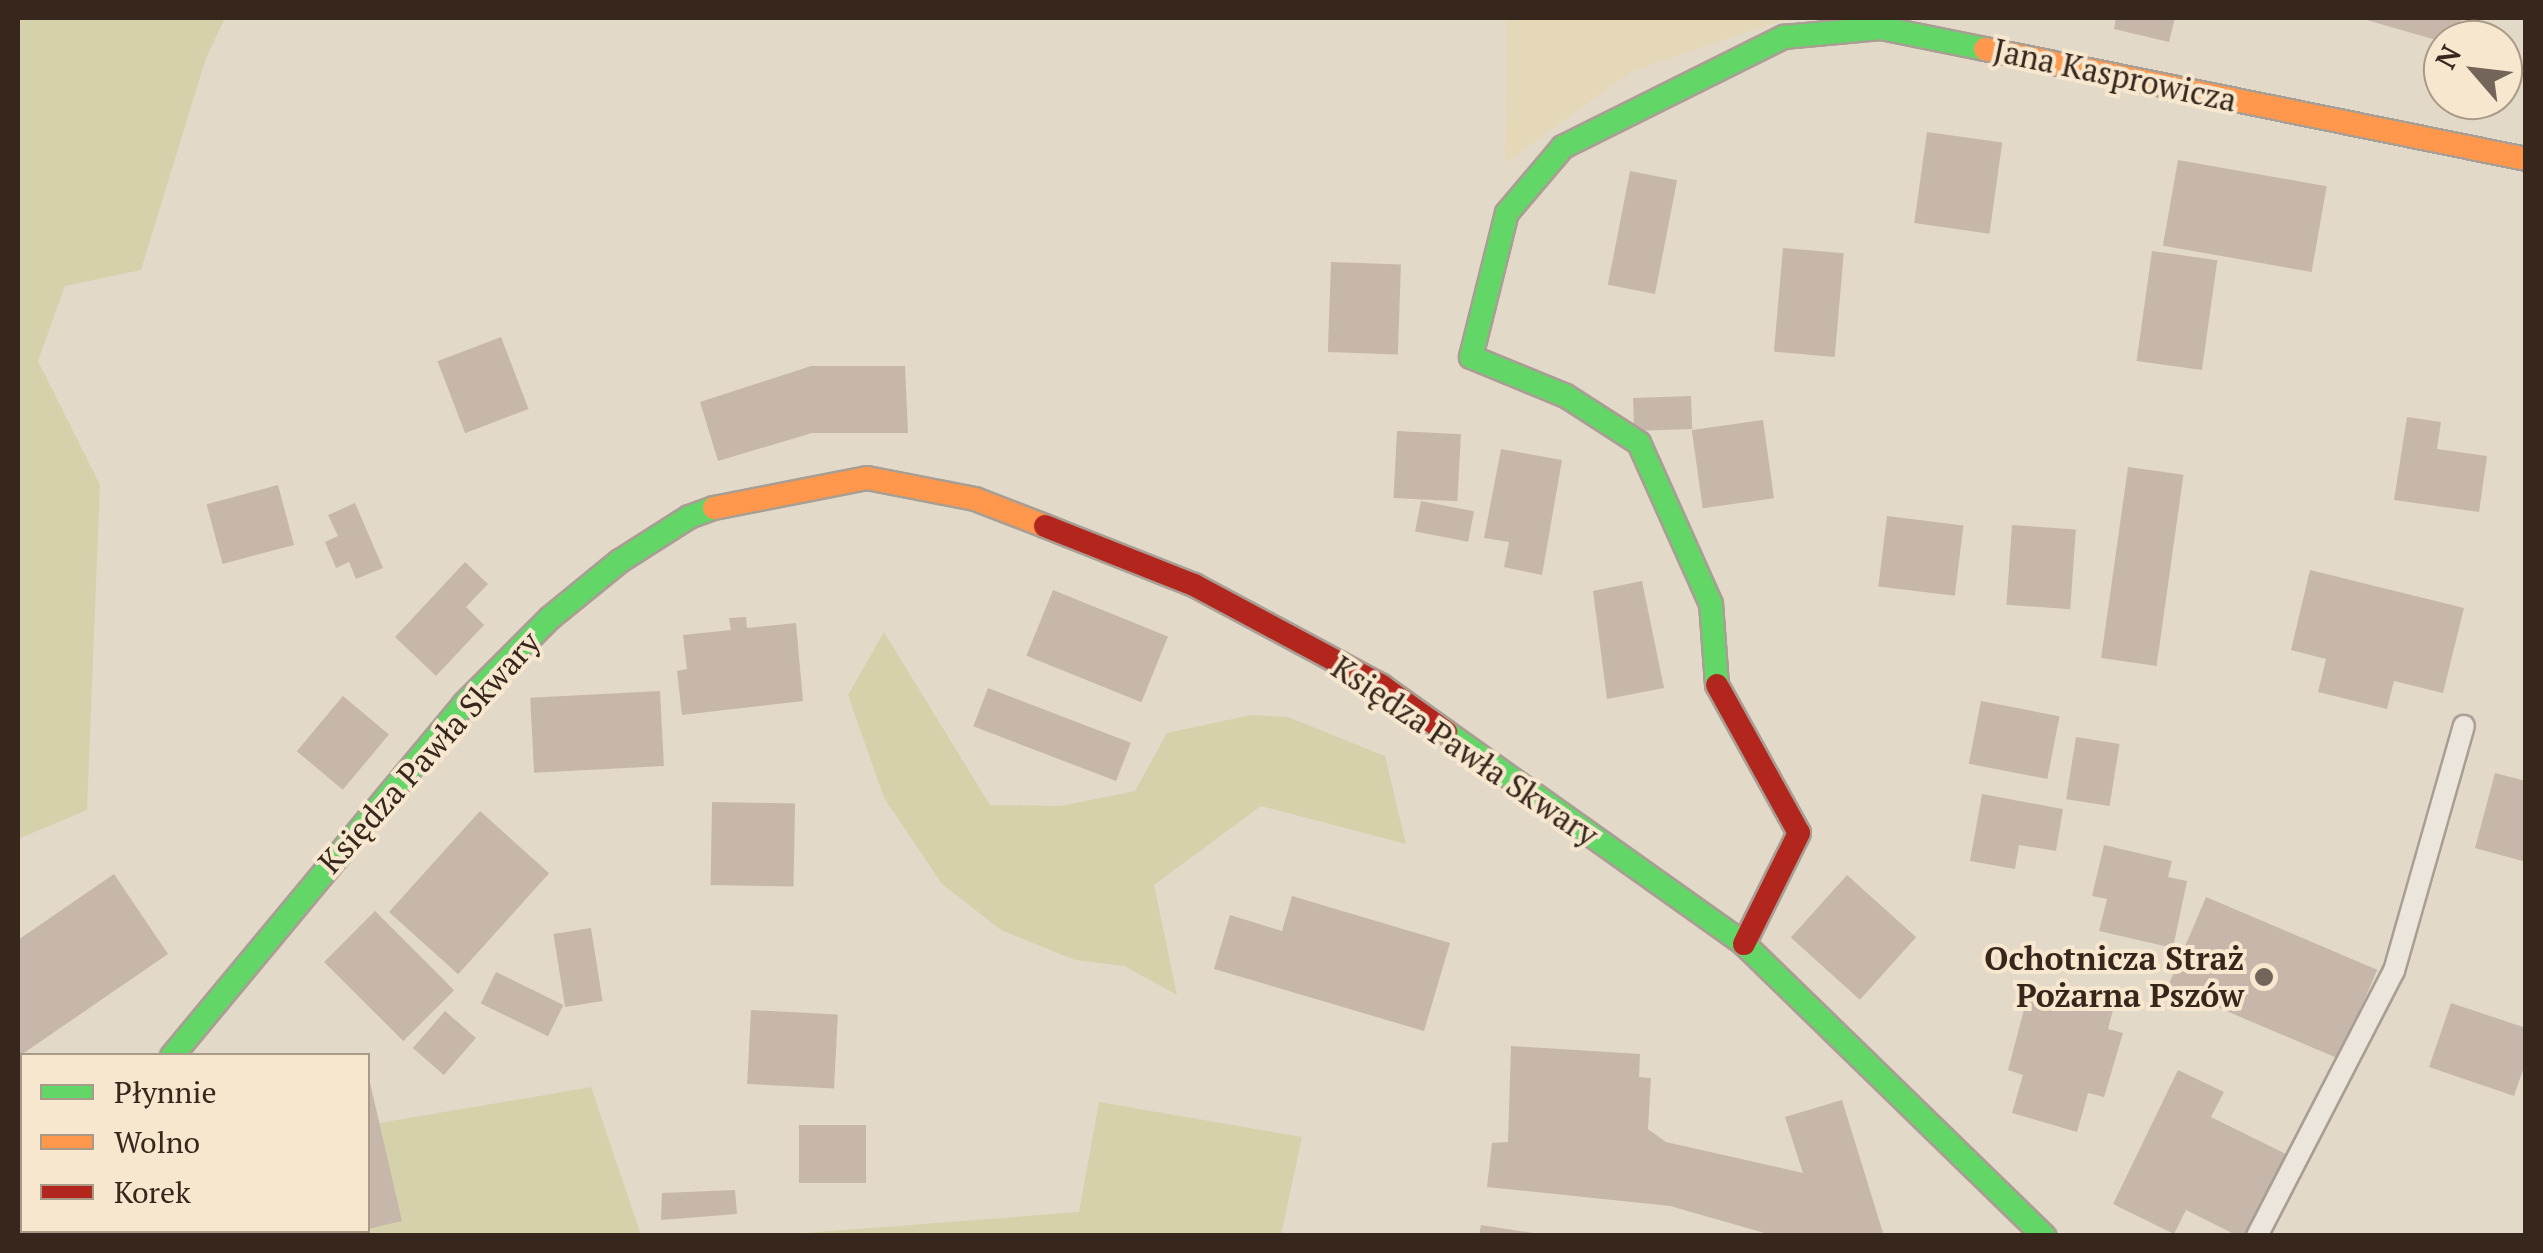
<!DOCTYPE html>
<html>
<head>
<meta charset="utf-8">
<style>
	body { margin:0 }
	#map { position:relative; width:2543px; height:1253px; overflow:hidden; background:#e3d9c9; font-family:"PT Serif",serif }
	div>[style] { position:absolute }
	.farmland>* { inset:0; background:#e4d8b9 }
	.green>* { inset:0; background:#d5d2ab }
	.building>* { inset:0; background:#c7b7aa; transform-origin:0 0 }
	.roads { filter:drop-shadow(2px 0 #a89e93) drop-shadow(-2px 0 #a89e93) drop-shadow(0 2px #a89e93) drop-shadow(0 -2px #a89e93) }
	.lane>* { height:20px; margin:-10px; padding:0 10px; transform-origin:10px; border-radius:10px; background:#ebe5db }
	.fast>* { height:22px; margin:-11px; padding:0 11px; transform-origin:11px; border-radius:11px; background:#63d668 }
	.slow>* { height:22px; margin:-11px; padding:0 11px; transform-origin:11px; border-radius:11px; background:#ff974d }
	.jam>* { height:22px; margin:-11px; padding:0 11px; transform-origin:11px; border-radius:11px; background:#b3261e }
	.dots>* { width:28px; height:28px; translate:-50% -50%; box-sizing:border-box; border:5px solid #f6e7ce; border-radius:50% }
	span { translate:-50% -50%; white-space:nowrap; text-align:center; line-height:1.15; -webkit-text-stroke:8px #f6e7ce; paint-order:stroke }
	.street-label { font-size:32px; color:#36261c }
	.poi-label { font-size:32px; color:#36261c; font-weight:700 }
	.right { translate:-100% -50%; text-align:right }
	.frame { position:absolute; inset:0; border:20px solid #36261c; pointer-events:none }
	.legend { position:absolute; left:20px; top:1053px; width:350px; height:180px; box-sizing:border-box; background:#f6e7ce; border:2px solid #a99a87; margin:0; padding:12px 18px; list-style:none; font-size:30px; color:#36261c }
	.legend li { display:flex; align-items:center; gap:20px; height:50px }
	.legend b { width:50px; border:2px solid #a99a87 }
	.north { position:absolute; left:2423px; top:20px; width:100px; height:100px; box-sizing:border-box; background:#f6e7ce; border:2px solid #a99a87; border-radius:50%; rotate:298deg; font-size:28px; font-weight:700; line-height:40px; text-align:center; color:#36261c }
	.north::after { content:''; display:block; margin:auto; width:35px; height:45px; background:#736559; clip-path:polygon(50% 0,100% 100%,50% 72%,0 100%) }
</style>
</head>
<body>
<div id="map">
	<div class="farmland">
		<i style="clip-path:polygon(1507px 18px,1789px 18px,1631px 72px,1505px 163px)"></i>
	</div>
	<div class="green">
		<i style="clip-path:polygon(18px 18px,225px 18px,206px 58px,141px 270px,65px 286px,38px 361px,100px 485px,87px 810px,18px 839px)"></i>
		<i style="clip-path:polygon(884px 632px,990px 805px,1060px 806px,1135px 791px,1167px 733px,1251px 715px,1288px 717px,1385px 756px,1406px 844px,1261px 806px,1154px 885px,1177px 995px,1124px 966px,1075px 960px,1001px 930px,942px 884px,884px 798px,848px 695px)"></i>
		<i style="clip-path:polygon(591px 1087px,641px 1235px,292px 1236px,291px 1231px,368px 1230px,368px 1125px)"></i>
		<i style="clip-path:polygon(1099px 1102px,1302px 1137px,1281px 1235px,779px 1235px,1079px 1212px)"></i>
	</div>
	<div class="building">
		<i style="clip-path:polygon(2116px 18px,2175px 18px,2169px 42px,2114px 29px)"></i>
		<i style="clip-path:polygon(2462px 18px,2455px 40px,2443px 42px,2363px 19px)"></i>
		<i style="left:1927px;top:132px;width:76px;height:92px;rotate:8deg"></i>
		<i style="left:2178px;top:160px;width:151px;height:87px;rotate:10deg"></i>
		<i style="left:1630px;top:171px;width:48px;height:116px;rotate:11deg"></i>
		<i style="left:1783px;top:248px;width:61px;height:104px;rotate:5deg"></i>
		<i style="left:2152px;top:251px;width:66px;height:111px;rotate:8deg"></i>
		<i style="left:1331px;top:262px;width:70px;height:90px;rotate:2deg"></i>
		<i style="left:501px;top:337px;width:77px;height:68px;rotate:69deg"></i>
		<i style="clip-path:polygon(811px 366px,905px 366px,908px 433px,812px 433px,718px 461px,700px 402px)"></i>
		<i style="left:1691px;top:396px;width:33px;height:58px;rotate:88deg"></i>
		<i style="clip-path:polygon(2407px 417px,2441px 422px,2437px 449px,2487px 456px,2479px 512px,2394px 500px)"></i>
		<i style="left:1763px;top:420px;width:79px;height:72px;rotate:82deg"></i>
		<i style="left:1397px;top:431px;width:64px;height:67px;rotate:3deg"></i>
		<i style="clip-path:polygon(1501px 449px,1562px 460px,1542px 575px,1504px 567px,1509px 542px,1484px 538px)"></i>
		<i style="left:2128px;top:467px;width:56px;height:193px;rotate:8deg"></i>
		<i style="left:278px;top:485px;width:62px;height:74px;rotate:75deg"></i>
		<i style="left:1421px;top:501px;width:54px;height:31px;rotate:11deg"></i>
		<i style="clip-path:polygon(355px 503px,383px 568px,356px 579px,349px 562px,336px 568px,325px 542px,338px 536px,328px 515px)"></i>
		<i style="left:1887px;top:516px;width:77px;height:71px;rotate:7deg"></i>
		<i style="left:2012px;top:525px;width:64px;height:80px;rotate:4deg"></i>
		<i style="clip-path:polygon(465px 562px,488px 584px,466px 607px,484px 625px,436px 676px,395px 637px)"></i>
		<i style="clip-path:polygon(2310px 570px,2464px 608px,2443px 693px,2394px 681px,2387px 709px,2318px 692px,2326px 659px,2291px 650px)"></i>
		<i style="clip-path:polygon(1642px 581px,1664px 688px,1607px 699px,1593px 591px)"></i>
		<i style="left:1053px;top:590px;width:124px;height:71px;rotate:22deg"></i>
		<i style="clip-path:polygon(746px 617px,747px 628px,796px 623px,803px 701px,682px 715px,677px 671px,687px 669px,683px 635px,731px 630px,729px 618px)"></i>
		<i style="left:988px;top:688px;width:153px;height:41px;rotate:21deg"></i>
		<i style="left:660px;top:691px;width:75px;height:130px;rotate:87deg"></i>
		<i style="left:343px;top:696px;width:60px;height:72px;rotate:40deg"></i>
		<i style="left:1981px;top:701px;width:80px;height:64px;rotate:11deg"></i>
		<i style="left:2076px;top:737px;width:44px;height:63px;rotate:9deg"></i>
		<i style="clip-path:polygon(2495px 773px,2526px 781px,2526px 862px,2475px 848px)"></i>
		<i style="clip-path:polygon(1982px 794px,2063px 809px,2056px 851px,2019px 845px,2015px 869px,1970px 861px)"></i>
		<i style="left:712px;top:802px;width:83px;height:83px;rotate:1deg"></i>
		<i style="left:480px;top:811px;width:93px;height:136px;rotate:42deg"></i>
		<i style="clip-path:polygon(2104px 845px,2172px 861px,2168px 877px,2187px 881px,2173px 948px,2099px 931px,2107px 899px,2092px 896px)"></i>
		<i style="clip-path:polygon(114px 874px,168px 954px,18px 1057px,18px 940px)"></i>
		<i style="left:1847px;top:875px;width:93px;height:84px;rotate:42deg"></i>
		<i style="clip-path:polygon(1292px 896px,1450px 943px,1424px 1031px,1214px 969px,1230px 915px,1282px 931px)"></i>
		<i style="left:2206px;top:897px;width:186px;height:97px;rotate:23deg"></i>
		<i style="left:375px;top:911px;width:112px;height:72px;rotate:45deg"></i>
		<i style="left:591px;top:928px;width:74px;height:38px;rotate:81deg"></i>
		<i style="left:496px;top:972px;width:75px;height:35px;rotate:26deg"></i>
		<i style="clip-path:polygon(2030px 987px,2113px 1010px,2108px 1029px,2123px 1033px,2104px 1097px,2088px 1093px,2077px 1132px,2012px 1113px,2023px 1075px,2008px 1070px)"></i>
		<i style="clip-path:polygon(2451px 1003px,2526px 1028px,2526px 1061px,2514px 1096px,2429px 1067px)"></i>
		<i style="left:751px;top:1010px;width:87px;height:74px;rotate:3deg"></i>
		<i style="left:445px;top:1011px;width:41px;height:49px;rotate:41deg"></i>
		<i style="clip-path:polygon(1511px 1046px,1640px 1054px,1639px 1077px,1651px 1078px,1648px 1129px,1666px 1142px,1803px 1173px,1785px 1117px,1842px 1100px,1884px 1236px,1775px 1236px,1670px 1206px,1487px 1187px,1492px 1143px,1508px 1142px)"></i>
		<i style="clip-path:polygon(2178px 1070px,2224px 1092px,2211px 1117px,2288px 1155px,2248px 1236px,2238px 1236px,2186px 1210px,2174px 1234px,2113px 1204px)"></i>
		<i style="clip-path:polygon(368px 1074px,402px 1221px,368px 1229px)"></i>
		<i style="left:799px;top:1125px;width:67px;height:58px"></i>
		<i style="clip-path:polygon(735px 1190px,737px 1214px,661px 1220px,662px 1193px)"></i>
		<i style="clip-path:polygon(18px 1215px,22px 1216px,22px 1230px,48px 1230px,47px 1236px,18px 1236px)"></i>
		<i style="clip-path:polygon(1481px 1225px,1533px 1233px,1533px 1236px,1479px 1236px)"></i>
		<i style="clip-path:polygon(281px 1230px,352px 1230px,352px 1232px,282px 1236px)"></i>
	</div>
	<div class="roads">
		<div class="lane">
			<i style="left:2257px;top:1236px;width:298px;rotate:-62.7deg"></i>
			<i style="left:2394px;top:971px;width:255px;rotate:-74.1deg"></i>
		</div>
		<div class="fast">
			<i style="left:1717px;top:685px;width:81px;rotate:-94.2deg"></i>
			<i style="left:1711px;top:604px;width:176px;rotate:-114.1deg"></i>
			<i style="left:1639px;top:443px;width:87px;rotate:-147.2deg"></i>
			<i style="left:1566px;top:396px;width:103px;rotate:-157.7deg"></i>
			<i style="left:1471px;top:357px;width:148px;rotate:-76deg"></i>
			<i style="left:1507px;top:213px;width:87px;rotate:-49.7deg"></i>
			<i style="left:1563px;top:147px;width:247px;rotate:-26.5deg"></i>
			<i style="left:1784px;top:37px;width:97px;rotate:-5.3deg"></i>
			<i style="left:1881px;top:28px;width:106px;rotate:11.4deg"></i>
			<i style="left:1446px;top:732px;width:366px;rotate:35.4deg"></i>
			<i style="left:1744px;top:944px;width:419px;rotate:44.2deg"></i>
			<i style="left:172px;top:1056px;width:457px;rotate:-50.3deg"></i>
			<i style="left:464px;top:704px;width:122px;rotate:-45deg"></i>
			<i style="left:550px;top:618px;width:90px;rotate:-39.2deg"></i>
			<i style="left:620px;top:561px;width:82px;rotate:-32.5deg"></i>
			<i style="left:689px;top:517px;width:27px;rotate:-20deg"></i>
			<i style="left:86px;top:1236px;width:6px;rotate:-81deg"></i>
		</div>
		<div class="slow">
			<i style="left:1985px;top:49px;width:552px;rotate:11.49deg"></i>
			<i style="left:714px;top:508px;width:156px;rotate:-11.1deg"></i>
			<i style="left:867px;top:478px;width:110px;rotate:11deg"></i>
			<i style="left:975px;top:499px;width:75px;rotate:21.1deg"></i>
		</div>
		<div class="jam">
			<i style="left:1045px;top:526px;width:160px;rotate:21.6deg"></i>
			<i style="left:1194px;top:585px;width:213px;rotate:28.2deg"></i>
			<i style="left:1382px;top:686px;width:79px;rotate:35.7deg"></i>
			<i style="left:1717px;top:685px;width:169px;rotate:61deg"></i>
			<i style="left:1799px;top:833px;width:124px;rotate:116.4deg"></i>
		</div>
	</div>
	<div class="dots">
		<i style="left:2264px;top:977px;background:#736559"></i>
	</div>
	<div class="street-label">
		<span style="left:2115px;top:75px;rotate:12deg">Jana Kasprowicza</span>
		<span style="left:1465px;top:751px;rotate:34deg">Księdza Pawła Skwary</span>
		<span style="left:429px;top:752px;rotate:-48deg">Księdza Pawła Skwary</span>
	</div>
	<div class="poi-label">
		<span class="right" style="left:2244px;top:977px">Ochotnicza Straż<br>Pożarna Pszów</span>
	</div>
	<div class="frame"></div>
	<ul class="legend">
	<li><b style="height:12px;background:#63d668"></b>Płynnie</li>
	<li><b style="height:12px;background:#ff974d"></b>Wolno</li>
	<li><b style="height:12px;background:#b3261e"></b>Korek</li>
	</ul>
	<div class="north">N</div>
</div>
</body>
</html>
